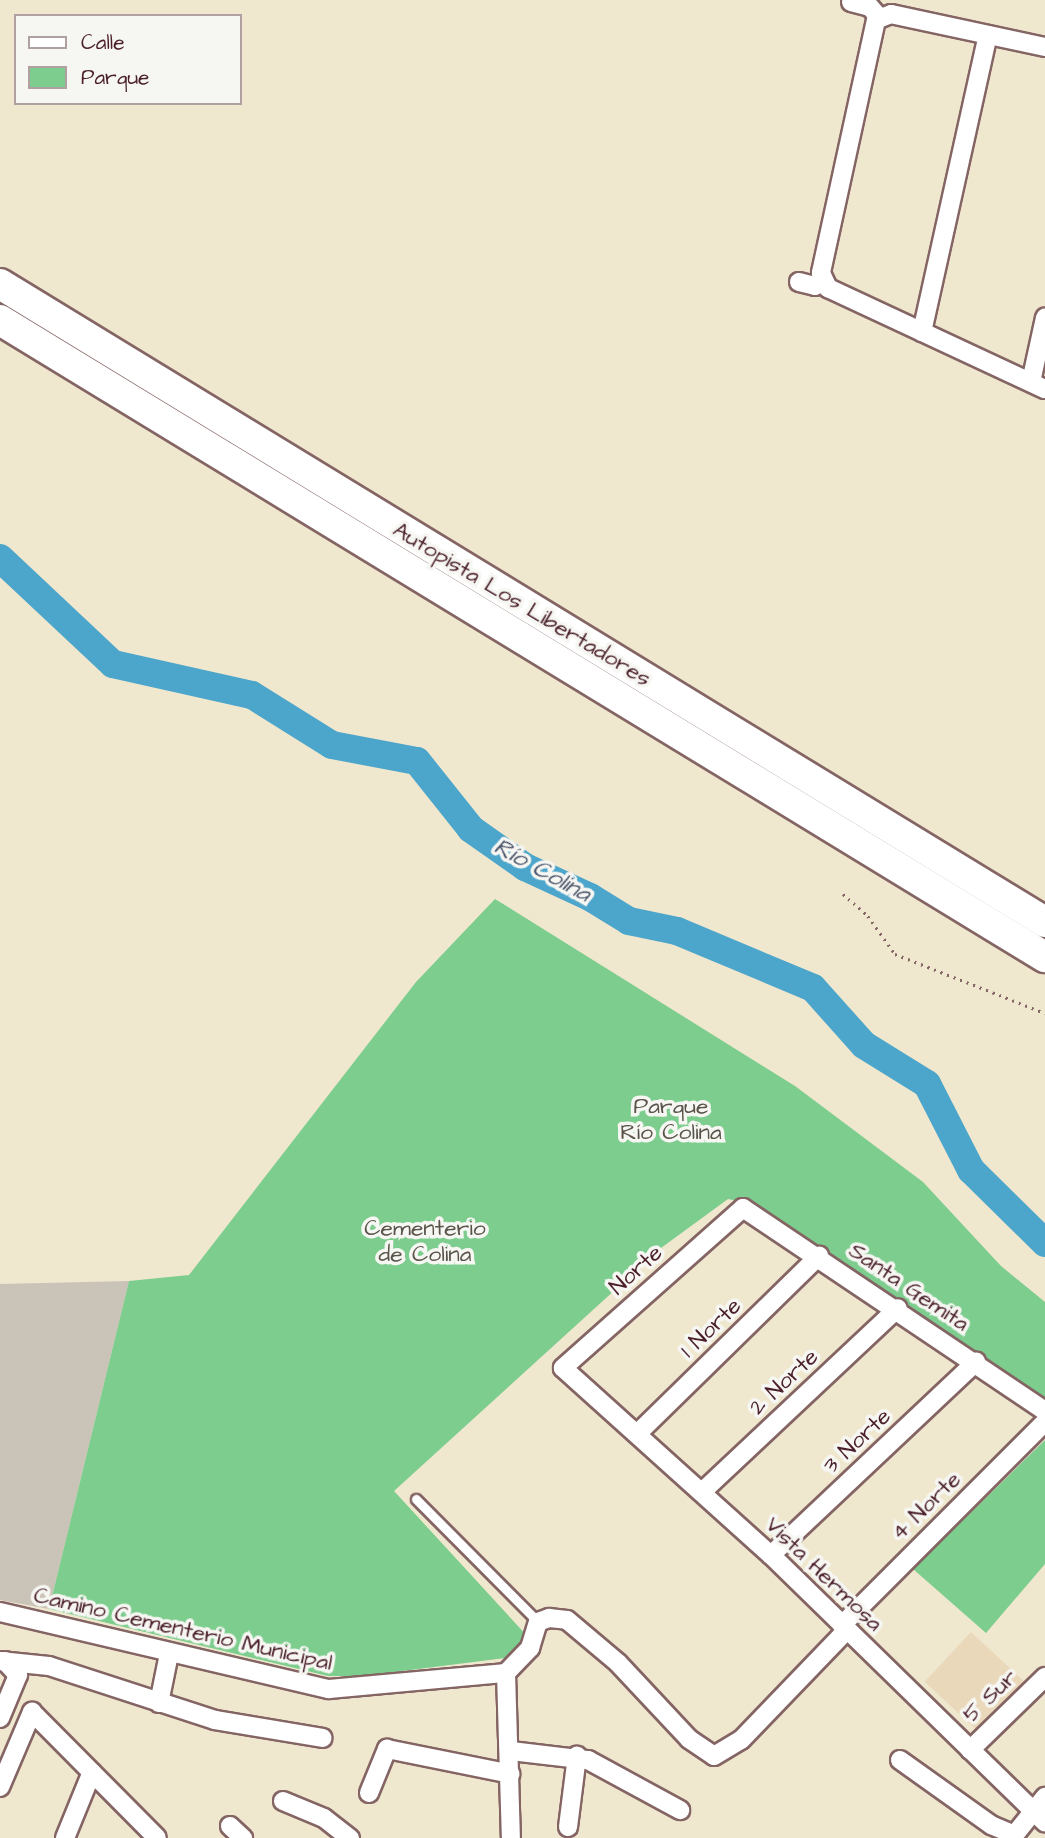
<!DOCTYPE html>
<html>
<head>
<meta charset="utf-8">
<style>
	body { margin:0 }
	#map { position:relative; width:1045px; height:1838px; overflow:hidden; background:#f0e7cf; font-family:"Architects Daughter",sans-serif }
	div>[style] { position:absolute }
	.built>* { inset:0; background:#ead8ba; transform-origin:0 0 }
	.industrial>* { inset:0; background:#cac3b8 }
	.green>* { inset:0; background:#7ccd8e }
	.river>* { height:28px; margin:-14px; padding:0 14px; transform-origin:14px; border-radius:14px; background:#4ca5ca }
	.path>* { height:2.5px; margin-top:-1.25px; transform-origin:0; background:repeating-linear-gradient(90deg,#846564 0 2px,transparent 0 7px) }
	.roads { filter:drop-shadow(2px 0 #846564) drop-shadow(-2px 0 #846564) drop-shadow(0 2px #846564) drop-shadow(0 -2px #846564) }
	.service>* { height:9px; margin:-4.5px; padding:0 4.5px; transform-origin:4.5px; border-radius:4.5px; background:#fff }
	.minor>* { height:18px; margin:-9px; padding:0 9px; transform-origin:9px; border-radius:9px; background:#fff }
	.motorway>* { height:30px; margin:-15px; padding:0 15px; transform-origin:15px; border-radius:15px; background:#fff }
	span { translate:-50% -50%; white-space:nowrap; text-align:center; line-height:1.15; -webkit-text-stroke:7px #f6f6f2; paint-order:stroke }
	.street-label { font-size:23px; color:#4a1f2b }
	.park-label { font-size:23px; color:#595349 }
	.water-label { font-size:24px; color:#4b556b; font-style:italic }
	.legend { position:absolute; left:14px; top:14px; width:228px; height:91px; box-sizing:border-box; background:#f6f6f2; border:2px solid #b1a0a2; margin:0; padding:9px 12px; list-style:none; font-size:21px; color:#4a1f2b }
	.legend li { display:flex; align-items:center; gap:14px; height:35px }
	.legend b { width:35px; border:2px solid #b1a0a2 }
</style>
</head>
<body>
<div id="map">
	<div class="built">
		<i style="left:971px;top:1632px;width:73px;height:68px;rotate:43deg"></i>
	</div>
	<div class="industrial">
		<i style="clip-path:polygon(129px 1281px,49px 1609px,0 1600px,0 1284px)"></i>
	</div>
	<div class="green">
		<i style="clip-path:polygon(495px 899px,795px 1086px,923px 1182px,1001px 1266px,1045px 1302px,1045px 1407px,744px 1202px,728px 1199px,661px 1248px,394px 1491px,529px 1638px,505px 1658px,363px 1676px,328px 1676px,49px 1609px,129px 1281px,189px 1275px,416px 982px)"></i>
		<i style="clip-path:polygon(1045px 1440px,1045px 1564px,986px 1633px,913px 1569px)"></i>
	</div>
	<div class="river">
		<i style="left:0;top:558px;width:155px;rotate:43.2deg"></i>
		<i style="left:113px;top:664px;width:142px;rotate:12.6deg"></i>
		<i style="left:252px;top:695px;width:94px;rotate:32deg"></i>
		<i style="left:332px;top:745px;width:86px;rotate:10.7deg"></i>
		<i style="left:417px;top:761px;width:87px;rotate:51.5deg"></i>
		<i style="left:471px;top:829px;width:66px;rotate:35.1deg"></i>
		<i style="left:525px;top:867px;width:72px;rotate:24.8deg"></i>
		<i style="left:590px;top:897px;width:46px;rotate:31.6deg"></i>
		<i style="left:629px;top:921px;width:49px;rotate:11.8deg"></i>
		<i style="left:677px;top:931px;width:147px;rotate:22.7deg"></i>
		<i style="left:813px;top:988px;width:76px;rotate:48.2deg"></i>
		<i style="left:864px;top:1045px;width:74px;rotate:31.8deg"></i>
		<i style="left:927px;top:1084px;width:97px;rotate:62.9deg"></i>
		<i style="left:971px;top:1170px;width:104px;rotate:44.6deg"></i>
	</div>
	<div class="path">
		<i style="left:843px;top:894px;width:33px;rotate:41deg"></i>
		<i style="left:868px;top:916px;width:47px;rotate:54.6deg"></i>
		<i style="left:895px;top:954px;width:161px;rotate:21.5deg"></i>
	</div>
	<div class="roads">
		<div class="service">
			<i style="left:416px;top:1499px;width:173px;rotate:45.2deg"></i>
		</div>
		<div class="minor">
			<i style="left:851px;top:2px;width:20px;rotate:15deg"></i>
			<i style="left:870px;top:7px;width:13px;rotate:48deg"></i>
			<i style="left:1045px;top:47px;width:157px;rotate:-167.9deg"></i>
			<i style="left:891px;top:14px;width:16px;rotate:158deg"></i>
			<i style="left:876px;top:20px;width:259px;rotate:102.3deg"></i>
			<i style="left:821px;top:273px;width:17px;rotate:65deg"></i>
			<i style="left:828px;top:288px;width:239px;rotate:25deg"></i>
			<i style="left:799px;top:282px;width:16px;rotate:14deg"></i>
			<i style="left:815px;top:286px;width:9px;rotate:-27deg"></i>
			<i style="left:922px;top:332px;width:304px;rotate:-77.5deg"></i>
			<i style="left:1031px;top:382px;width:66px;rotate:-77.7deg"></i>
			<i style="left:1045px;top:1411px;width:364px;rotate:-146.1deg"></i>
			<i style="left:743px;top:1208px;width:241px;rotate:138.4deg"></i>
			<i style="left:563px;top:1368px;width:280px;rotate:42deg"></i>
			<i style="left:771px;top:1555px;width:383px;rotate:44.3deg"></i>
			<i style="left:637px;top:1434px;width:255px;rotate:-44.4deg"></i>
			<i style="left:703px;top:1491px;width:267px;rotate:-43.2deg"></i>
			<i style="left:771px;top:1555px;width:282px;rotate:-43.3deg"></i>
			<i style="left:0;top:1612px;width:338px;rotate:13.2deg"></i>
			<i style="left:329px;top:1689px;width:178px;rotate:-5.2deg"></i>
			<i style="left:506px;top:1673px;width:35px;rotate:-46deg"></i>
			<i style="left:530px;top:1648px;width:27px;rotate:-73deg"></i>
			<i style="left:538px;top:1622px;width:12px;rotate:-20deg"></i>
			<i style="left:549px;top:1618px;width:18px;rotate:6deg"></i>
			<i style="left:567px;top:1620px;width:67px;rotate:40.1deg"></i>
			<i style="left:618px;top:1663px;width:104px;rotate:46.9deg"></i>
			<i style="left:689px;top:1739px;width:30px;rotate:34deg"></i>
			<i style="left:714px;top:1756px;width:31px;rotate:-31deg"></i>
			<i style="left:741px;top:1740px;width:153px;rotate:-46.1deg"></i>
			<i style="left:842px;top:1625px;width:287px;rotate:-45deg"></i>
			<i style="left:0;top:1661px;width:49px;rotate:5.8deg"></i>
			<i style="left:49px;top:1666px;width:175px;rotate:18deg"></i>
			<i style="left:215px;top:1720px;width:109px;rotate:9.5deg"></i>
			<i style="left:506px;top:1673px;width:165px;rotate:88.3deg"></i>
			<i style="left:159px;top:1703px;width:50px;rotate:-78.5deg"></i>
			<i style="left:0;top:1718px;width:47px;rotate:-67.3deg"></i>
			<i style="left:18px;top:1675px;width:19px;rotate:-133deg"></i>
			<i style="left:970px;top:1750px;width:105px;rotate:-44.2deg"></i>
			<i style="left:511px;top:1751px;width:78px;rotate:6.7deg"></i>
			<i style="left:588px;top:1760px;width:105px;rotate:28.5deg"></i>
			<i style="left:900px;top:1760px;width:112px;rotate:35.5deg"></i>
			<i style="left:991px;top:1825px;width:25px;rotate:23deg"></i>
			<i style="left:0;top:1787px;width:82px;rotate:-66.9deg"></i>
			<i style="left:32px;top:1712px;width:177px;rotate:45.2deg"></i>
			<i style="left:369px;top:1793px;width:48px;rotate:-67.8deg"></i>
			<i style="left:387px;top:1749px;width:126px;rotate:11.4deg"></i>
			<i style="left:283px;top:1801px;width:44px;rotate:22.5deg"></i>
			<i style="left:324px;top:1818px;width:33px;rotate:38deg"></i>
			<i style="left:230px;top:1826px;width:18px;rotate:43deg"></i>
			<i style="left:568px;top:1827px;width:72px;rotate:-82.8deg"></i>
			<i style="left:65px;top:1838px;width:71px;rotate:-67.8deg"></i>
			<i style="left:1012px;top:1838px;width:53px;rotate:-51.2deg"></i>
		</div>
		<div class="motorway">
			<i style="left:0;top:284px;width:1224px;rotate:31.41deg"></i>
			<i style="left:0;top:320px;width:1224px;rotate:31.37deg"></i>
		</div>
	</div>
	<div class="street-label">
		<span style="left:522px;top:604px;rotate:31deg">Autopista Los Libertadores</span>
		<span style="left:636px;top:1270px;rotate:-42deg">Norte</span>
		<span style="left:909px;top:1287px;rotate:34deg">Santa Gemita</span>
		<span style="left:711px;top:1328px;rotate:-44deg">1 Norte</span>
		<span style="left:784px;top:1382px;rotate:-43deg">2 Norte</span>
		<span style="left:857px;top:1441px;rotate:-43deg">3 Norte</span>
		<span style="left:926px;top:1506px;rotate:-45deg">4 Norte</span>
		<span style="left:824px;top:1574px;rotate:44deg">Vista Hermosa</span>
		<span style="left:183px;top:1629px;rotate:13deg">Camino Cementerio Municipal</span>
		<span style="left:990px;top:1696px;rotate:-44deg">5 Sur</span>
	</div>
	<div class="park-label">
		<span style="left:671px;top:1119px">Parque<br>Río Colina</span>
		<span style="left:425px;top:1241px">Cementerio<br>de Colina</span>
	</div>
	<div class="water-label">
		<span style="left:542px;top:871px;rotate:29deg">Río Colina</span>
	</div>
	<ul class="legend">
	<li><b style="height:9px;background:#fff"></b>Calle</li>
	<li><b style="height:19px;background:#7ccd8e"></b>Parque</li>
	</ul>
</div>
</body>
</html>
